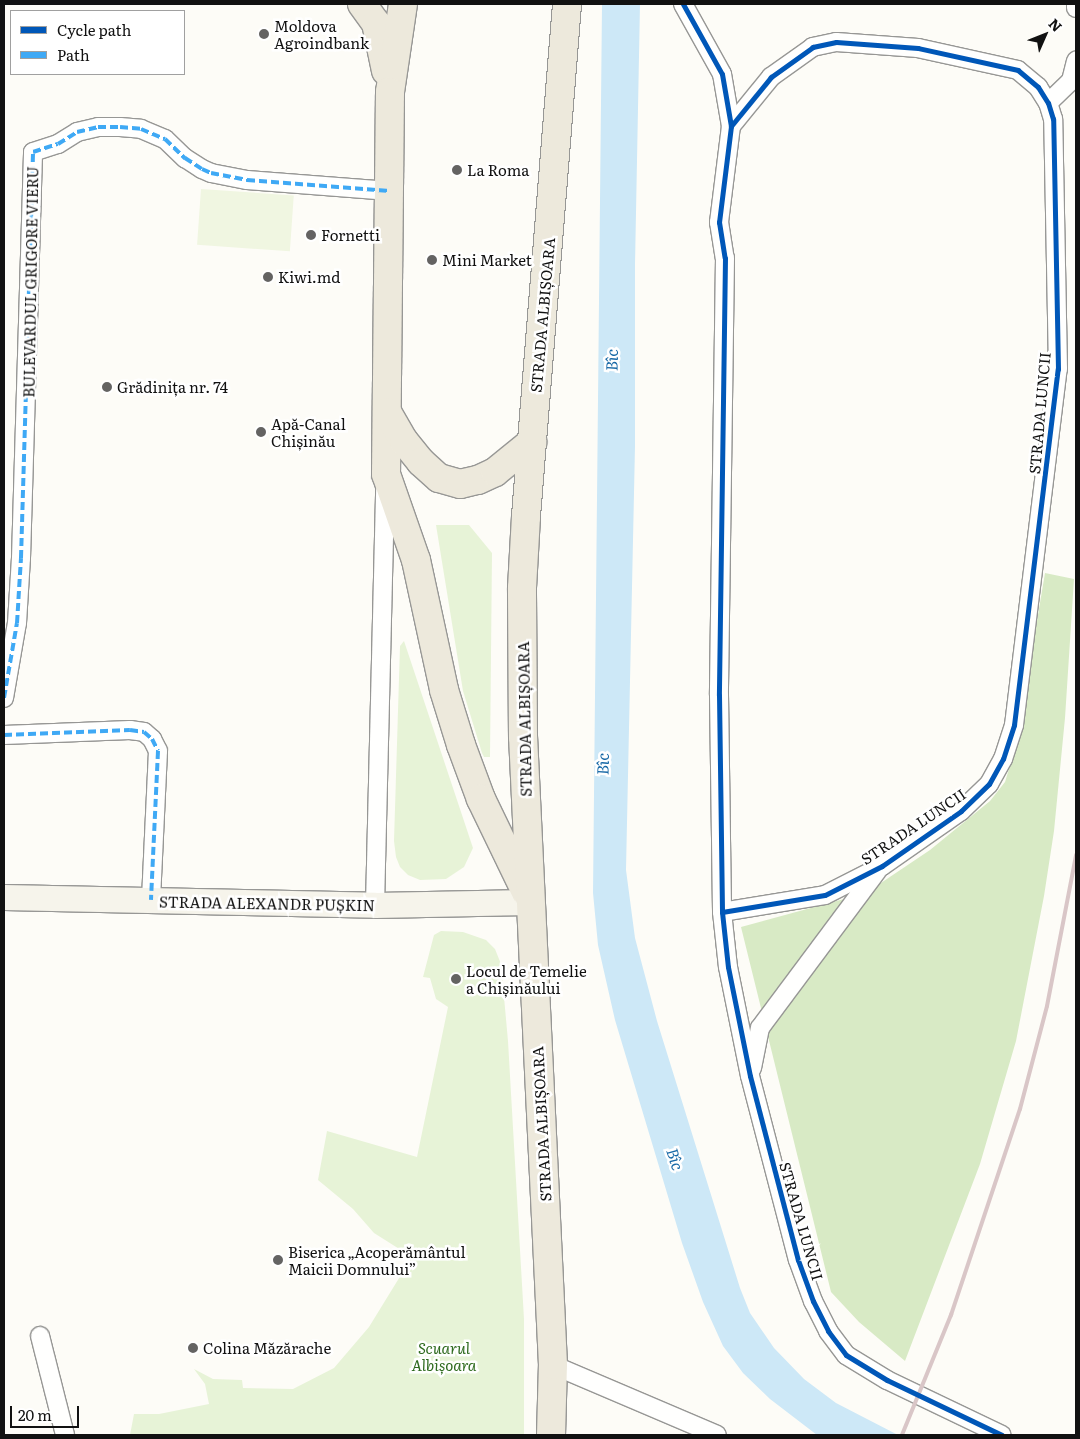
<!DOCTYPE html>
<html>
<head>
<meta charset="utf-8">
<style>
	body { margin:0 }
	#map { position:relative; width:1080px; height:1439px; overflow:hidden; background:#fdfcf7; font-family:Literata,serif }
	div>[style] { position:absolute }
	.green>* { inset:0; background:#e7f3d7 }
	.forest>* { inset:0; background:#d8eac5 }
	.pitch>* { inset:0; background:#f0f6e1; transform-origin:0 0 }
	.water>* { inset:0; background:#cde8f7 }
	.roads { filter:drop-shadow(1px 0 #979795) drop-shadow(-1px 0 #979795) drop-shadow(0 1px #979795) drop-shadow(0 -1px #979795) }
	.street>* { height:18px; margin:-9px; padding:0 9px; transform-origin:9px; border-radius:9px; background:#fffffe }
	.secondary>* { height:25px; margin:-12.5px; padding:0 12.5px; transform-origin:12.5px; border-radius:12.5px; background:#f6f4eb }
	.primary>* { height:28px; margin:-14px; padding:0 14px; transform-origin:14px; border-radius:14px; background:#ede9dc }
	.rail>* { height:4px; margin:-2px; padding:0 2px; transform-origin:2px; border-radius:2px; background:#d9c6c7 }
	.quiet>* { height:4px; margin-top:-2px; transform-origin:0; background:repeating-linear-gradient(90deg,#3fa9f5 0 8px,transparent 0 12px) }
	.cycleway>* { height:5px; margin:-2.5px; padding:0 2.5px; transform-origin:2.5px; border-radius:2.5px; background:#0057b8 }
	.dots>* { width:14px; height:14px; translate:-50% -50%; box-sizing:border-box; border:2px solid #fff; border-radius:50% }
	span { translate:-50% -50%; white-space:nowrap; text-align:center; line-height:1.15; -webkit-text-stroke:5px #fff; paint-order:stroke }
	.poi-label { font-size:15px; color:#111 }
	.left { translate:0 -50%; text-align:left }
	.street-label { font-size:15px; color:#111 }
	.park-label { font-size:15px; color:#2f6b1f; font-style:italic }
	.water-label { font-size:16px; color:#1768a6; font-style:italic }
	.frame { position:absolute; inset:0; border:5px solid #111; pointer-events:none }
	.legend { position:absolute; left:10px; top:10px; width:175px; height:65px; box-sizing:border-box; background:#fff; border:1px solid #a0a0a0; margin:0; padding:6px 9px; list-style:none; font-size:15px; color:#111 }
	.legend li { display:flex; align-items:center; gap:10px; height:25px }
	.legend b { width:25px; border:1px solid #a0a0a0 }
	.north { position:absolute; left:1020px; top:10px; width:50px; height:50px; -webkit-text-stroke:4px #fff; paint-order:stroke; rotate:46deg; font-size:14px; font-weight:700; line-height:20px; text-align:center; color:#111 }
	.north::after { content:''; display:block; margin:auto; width:18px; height:22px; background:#111; clip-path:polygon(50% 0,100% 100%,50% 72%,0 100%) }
	.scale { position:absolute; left:10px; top:1406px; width:69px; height:22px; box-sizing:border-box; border:2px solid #111; border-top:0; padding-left:6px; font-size:15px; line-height:18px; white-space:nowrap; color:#111; -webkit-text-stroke:4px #fff; paint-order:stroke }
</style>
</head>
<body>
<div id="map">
	<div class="green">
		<i style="clip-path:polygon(436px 525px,469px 525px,492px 553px,490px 757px,484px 757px,482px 753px,463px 691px)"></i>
		<i style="clip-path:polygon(404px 641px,473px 848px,464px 867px,446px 879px,420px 880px,408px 875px,400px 867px,396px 857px,394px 841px,400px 646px)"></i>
		<i style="clip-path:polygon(441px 931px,463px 932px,486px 940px,495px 949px,501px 964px,508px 1041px,524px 1319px,524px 1435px,130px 1435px,134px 1414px,159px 1414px,209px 1404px,205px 1384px,194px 1369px,213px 1379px,242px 1380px,243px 1388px,293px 1389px,334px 1368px,369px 1327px,412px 1257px,374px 1233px,353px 1209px,318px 1180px,327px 1131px,417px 1157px,448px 1007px,436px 999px,430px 978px,423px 977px,434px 935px)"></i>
	</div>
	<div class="forest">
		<i style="clip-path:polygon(1045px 573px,1074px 579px,1065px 718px,1054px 831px,1044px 896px,1016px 1041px,980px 1164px,905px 1361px,859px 1322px,831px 1292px,741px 927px,866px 893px,930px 850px,990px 801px,1005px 782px,1016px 746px)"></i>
	</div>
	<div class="pitch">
		<i style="left:201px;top:189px;width:93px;height:56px;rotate:4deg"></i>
	</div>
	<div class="water">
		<i style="clip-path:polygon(602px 4px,640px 4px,635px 265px,635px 446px,626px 870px,635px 938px,657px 1021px,740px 1288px,750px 1313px,774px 1348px,804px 1379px,836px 1403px,898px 1435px,817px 1435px,770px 1399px,743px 1373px,723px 1346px,703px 1302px,682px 1243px,615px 1020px,598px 945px,593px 893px)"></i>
	</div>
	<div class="roads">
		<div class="street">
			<i style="left:683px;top:4px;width:80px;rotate:60.9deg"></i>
			<i style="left:722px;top:74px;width:53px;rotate:80.2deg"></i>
			<i style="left:731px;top:126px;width:97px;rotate:97.1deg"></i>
			<i style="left:719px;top:222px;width:36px;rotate:81deg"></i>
			<i style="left:725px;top:258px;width:437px;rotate:90.8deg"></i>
			<i style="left:719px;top:695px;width:217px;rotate:89.2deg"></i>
			<i style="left:722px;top:912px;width:55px;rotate:83.8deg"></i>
			<i style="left:728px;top:967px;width:111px;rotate:78.6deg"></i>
			<i style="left:750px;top:1076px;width:190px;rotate:75.4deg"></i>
			<i style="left:798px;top:1260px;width:44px;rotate:69.9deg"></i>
			<i style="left:813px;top:1301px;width:34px;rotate:63deg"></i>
			<i style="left:828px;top:1331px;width:30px;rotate:53deg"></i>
			<i style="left:846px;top:1355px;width:48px;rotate:31.4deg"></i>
			<i style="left:887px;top:1380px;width:127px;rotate:25.6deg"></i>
			<i style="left:1076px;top:4px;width:4px;rotate:90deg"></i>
			<i style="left:1048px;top:103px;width:32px;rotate:-44deg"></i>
			<i style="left:1071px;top:81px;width:21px;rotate:-76deg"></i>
			<i style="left:4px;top:698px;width:76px;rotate:-80.2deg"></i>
			<i style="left:17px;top:623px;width:65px;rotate:-86.5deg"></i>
			<i style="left:21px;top:558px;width:406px;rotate:-88.3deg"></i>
			<i style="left:33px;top:152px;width:26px;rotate:-18deg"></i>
			<i style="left:58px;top:144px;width:22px;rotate:-32deg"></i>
			<i style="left:77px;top:132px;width:22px;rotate:-13deg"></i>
			<i style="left:98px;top:127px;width:22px"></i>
			<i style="left:120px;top:127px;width:21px;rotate:5deg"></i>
			<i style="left:141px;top:129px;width:26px;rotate:23deg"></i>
			<i style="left:165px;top:139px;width:28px;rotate:44deg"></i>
			<i style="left:185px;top:158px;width:20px;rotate:33deg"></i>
			<i style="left:202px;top:169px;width:10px;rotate:24deg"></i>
			<i style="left:211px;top:173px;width:37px;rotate:11deg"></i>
			<i style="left:247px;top:180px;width:143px;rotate:4.4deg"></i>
			<i style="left:4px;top:735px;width:126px;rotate:-2.3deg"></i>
			<i style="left:130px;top:730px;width:14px;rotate:8deg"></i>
			<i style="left:144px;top:732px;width:11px;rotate:41deg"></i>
			<i style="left:152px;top:739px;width:13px;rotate:63deg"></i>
			<i style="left:158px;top:751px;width:149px;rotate:92.7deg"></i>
			<i style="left:375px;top:905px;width:415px;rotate:-88.6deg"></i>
			<i style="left:722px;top:912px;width:104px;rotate:-9.4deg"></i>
			<i style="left:825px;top:895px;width:64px;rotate:-27deg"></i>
			<i style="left:882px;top:866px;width:96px;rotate:-34.8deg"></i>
			<i style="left:961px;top:811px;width:39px;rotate:-44deg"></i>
			<i style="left:989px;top:784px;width:29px;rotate:-61deg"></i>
			<i style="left:1003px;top:759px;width:36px;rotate:-72deg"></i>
			<i style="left:1014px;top:725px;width:359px;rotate:-83deg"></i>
			<i style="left:1058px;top:369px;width:250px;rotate:-91.1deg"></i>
			<i style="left:1053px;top:119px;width:17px;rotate:-107deg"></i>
			<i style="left:1048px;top:103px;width:19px;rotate:-122deg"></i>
			<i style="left:1038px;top:87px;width:26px;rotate:-140deg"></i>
			<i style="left:1018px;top:70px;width:102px;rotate:-167.6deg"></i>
			<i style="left:918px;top:48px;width:82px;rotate:-175.8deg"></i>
			<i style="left:836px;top:42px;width:24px;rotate:168deg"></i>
			<i style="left:813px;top:47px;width:52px;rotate:144.5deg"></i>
			<i style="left:771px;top:77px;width:63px;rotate:129.2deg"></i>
			<i style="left:752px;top:1068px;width:41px;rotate:-78.7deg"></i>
			<i style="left:760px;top:1028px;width:196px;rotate:-53.3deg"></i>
			<i style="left:40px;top:1336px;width:102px;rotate:75.8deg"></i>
			<i style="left:553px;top:1365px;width:178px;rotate:23.1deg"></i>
		</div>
		<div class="secondary">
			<i style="left:4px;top:897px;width:371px;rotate:1.2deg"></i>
			<i style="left:375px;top:905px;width:156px;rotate:-1.1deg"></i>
		</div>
		<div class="primary">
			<i style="left:362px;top:4px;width:24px;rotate:54deg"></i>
			<i style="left:376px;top:23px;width:49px;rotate:78.2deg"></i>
			<i style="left:403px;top:4px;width:89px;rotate:98.4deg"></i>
			<i style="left:390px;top:92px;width:382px;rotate:90.6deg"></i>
			<i style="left:386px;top:474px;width:91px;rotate:70.8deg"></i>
			<i style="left:416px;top:560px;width:133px;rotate:77.8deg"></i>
			<i style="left:444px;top:690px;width:58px;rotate:72.8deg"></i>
			<i style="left:461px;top:745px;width:58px;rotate:69.7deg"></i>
			<i style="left:481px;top:799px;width:103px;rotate:64.2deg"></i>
			<i style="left:387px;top:412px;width:34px;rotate:60deg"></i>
			<i style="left:404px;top:441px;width:27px;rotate:51deg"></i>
			<i style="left:421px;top:462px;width:24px;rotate:42deg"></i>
			<i style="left:439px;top:478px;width:22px;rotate:16deg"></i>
			<i style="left:460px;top:484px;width:18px;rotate:-13deg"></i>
			<i style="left:478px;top:480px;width:19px;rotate:-25deg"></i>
			<i style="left:495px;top:472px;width:48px;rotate:-39deg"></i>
			<i style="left:551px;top:1435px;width:70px;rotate:-88.4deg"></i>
			<i style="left:553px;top:1365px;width:629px;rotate:-92.73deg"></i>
			<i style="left:523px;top:737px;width:149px;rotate:-90.4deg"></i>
			<i style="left:522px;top:588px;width:72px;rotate:-86.8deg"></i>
			<i style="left:526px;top:516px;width:514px;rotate:-85.42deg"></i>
		</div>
	</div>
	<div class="rail">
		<i style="left:902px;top:1435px;width:130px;rotate:-67.8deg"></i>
		<i style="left:951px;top:1315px;width:217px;rotate:-71.5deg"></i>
		<i style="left:1020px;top:1109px;width:106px;rotate:-75.3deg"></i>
		<i style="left:1047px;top:1006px;width:154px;rotate:-79.1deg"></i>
	</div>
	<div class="quiet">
		<i style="left:4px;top:698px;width:76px;rotate:-80.2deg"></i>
		<i style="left:17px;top:623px;width:65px;rotate:-86.5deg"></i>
		<i style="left:21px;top:558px;width:406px;rotate:-88.3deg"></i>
		<i style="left:33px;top:152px;width:26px;rotate:-18deg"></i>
		<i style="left:58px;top:144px;width:22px;rotate:-32deg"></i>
		<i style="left:77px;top:132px;width:22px;rotate:-13deg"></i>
		<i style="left:98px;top:127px;width:22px"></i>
		<i style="left:120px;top:127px;width:21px;rotate:5deg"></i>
		<i style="left:141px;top:129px;width:26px;rotate:23deg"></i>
		<i style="left:165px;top:139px;width:28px;rotate:44deg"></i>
		<i style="left:185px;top:158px;width:20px;rotate:33deg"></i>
		<i style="left:202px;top:169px;width:10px;rotate:24deg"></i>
		<i style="left:211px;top:173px;width:37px;rotate:11deg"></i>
		<i style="left:247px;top:180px;width:143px;rotate:4.4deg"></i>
		<i style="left:4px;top:735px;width:126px;rotate:-2.3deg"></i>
		<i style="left:130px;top:730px;width:14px;rotate:8deg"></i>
		<i style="left:144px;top:732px;width:11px;rotate:41deg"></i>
		<i style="left:152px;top:739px;width:13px;rotate:63deg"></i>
		<i style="left:158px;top:751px;width:149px;rotate:92.7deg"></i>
	</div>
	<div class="cycleway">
		<i style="left:683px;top:4px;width:80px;rotate:60.9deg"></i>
		<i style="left:722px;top:74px;width:53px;rotate:80.2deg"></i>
		<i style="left:731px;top:126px;width:97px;rotate:97.1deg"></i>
		<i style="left:719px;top:222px;width:36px;rotate:81deg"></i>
		<i style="left:725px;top:258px;width:437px;rotate:90.8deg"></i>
		<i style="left:719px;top:695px;width:217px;rotate:89.2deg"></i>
		<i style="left:722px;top:912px;width:55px;rotate:83.8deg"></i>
		<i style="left:728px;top:967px;width:111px;rotate:78.6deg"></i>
		<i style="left:750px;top:1076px;width:190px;rotate:75.4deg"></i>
		<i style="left:798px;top:1260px;width:44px;rotate:69.9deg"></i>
		<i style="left:813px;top:1301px;width:34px;rotate:63deg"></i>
		<i style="left:828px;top:1331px;width:30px;rotate:53deg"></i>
		<i style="left:846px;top:1355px;width:48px;rotate:31.4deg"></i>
		<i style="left:887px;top:1380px;width:127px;rotate:25.6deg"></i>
		<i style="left:722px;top:912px;width:104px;rotate:-9.4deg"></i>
		<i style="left:825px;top:895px;width:64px;rotate:-27deg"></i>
		<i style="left:882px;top:866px;width:96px;rotate:-34.8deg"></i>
		<i style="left:961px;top:811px;width:39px;rotate:-44deg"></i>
		<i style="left:989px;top:784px;width:29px;rotate:-61deg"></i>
		<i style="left:1003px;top:759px;width:36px;rotate:-72deg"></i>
		<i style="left:1014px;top:725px;width:359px;rotate:-83deg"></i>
		<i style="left:1058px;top:369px;width:250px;rotate:-91.1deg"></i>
		<i style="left:1053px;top:119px;width:17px;rotate:-107deg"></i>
		<i style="left:1048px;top:103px;width:19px;rotate:-122deg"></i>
		<i style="left:1038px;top:87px;width:26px;rotate:-140deg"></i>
		<i style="left:1018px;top:70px;width:102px;rotate:-167.6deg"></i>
		<i style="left:918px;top:48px;width:82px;rotate:-175.8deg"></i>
		<i style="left:836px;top:42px;width:24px;rotate:168deg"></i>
		<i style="left:813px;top:47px;width:52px;rotate:144.5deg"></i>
		<i style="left:771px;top:77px;width:63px;rotate:129.2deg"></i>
	</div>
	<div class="dots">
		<i style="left:264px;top:34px;background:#646362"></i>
		<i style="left:457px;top:170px;background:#646362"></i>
		<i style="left:311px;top:235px;background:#646362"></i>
		<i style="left:432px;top:260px;background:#646362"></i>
		<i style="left:268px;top:277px;background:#646362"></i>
		<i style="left:107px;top:387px;background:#646362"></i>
		<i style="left:261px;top:432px;background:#646362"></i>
		<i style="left:456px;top:979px;background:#646362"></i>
		<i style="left:278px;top:1260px;background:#646362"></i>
		<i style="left:193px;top:1348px;background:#646362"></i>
	</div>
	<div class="poi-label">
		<span class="left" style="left:274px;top:34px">Moldova<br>Agroindbank</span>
		<span class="left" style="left:467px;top:170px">La Roma</span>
		<span class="left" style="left:321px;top:235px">Fornetti</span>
		<span class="left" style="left:442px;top:260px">Mini Market</span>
		<span class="left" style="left:278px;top:277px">Kiwi.md</span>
		<span class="left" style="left:117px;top:387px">Grădinița nr. 74</span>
		<span class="left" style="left:271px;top:432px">Apă-Canal<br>Chișinău</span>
		<span class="left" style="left:466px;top:979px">Locul de Temelie<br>a Chișinăului</span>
		<span class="left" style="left:288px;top:1260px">Biserica „Acoperământul<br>Maicii Domnului”</span>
		<span class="left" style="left:203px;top:1348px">Colina Măzărache</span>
	</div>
	<div class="street-label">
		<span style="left:30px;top:282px;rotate:-89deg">BULEVARDUL GRIGORE VIERU</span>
		<span style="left:542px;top:315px;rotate:-85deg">STRADA ALBIȘOARA</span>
		<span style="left:1039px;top:413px;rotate:-85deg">STRADA LUNCII</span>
		<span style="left:524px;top:719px;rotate:-91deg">STRADA ALBIȘOARA</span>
		<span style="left:913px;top:826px;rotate:-34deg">STRADA LUNCII</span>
		<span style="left:267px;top:903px;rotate:1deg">STRADA ALEXANDR PUȘKIN</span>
		<span style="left:541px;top:1124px;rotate:-93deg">STRADA ALBIȘOARA</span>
		<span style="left:802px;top:1221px;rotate:74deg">STRADA LUNCII</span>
	</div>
	<div class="park-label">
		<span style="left:444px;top:1356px">Scuarul<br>Albișoara</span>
	</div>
	<div class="water-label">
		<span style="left:611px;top:360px;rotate:-89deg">Bîc</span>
		<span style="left:602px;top:764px;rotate:-89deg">Bîc</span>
		<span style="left:676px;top:1159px;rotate:72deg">Bîc</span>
	</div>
	<div class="frame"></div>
	<ul class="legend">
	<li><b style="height:6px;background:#0057b8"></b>Cycle path</li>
	<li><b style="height:6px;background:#3fa9f5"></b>Path</li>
	</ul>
	<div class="north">N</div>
	<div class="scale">20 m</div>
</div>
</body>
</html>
